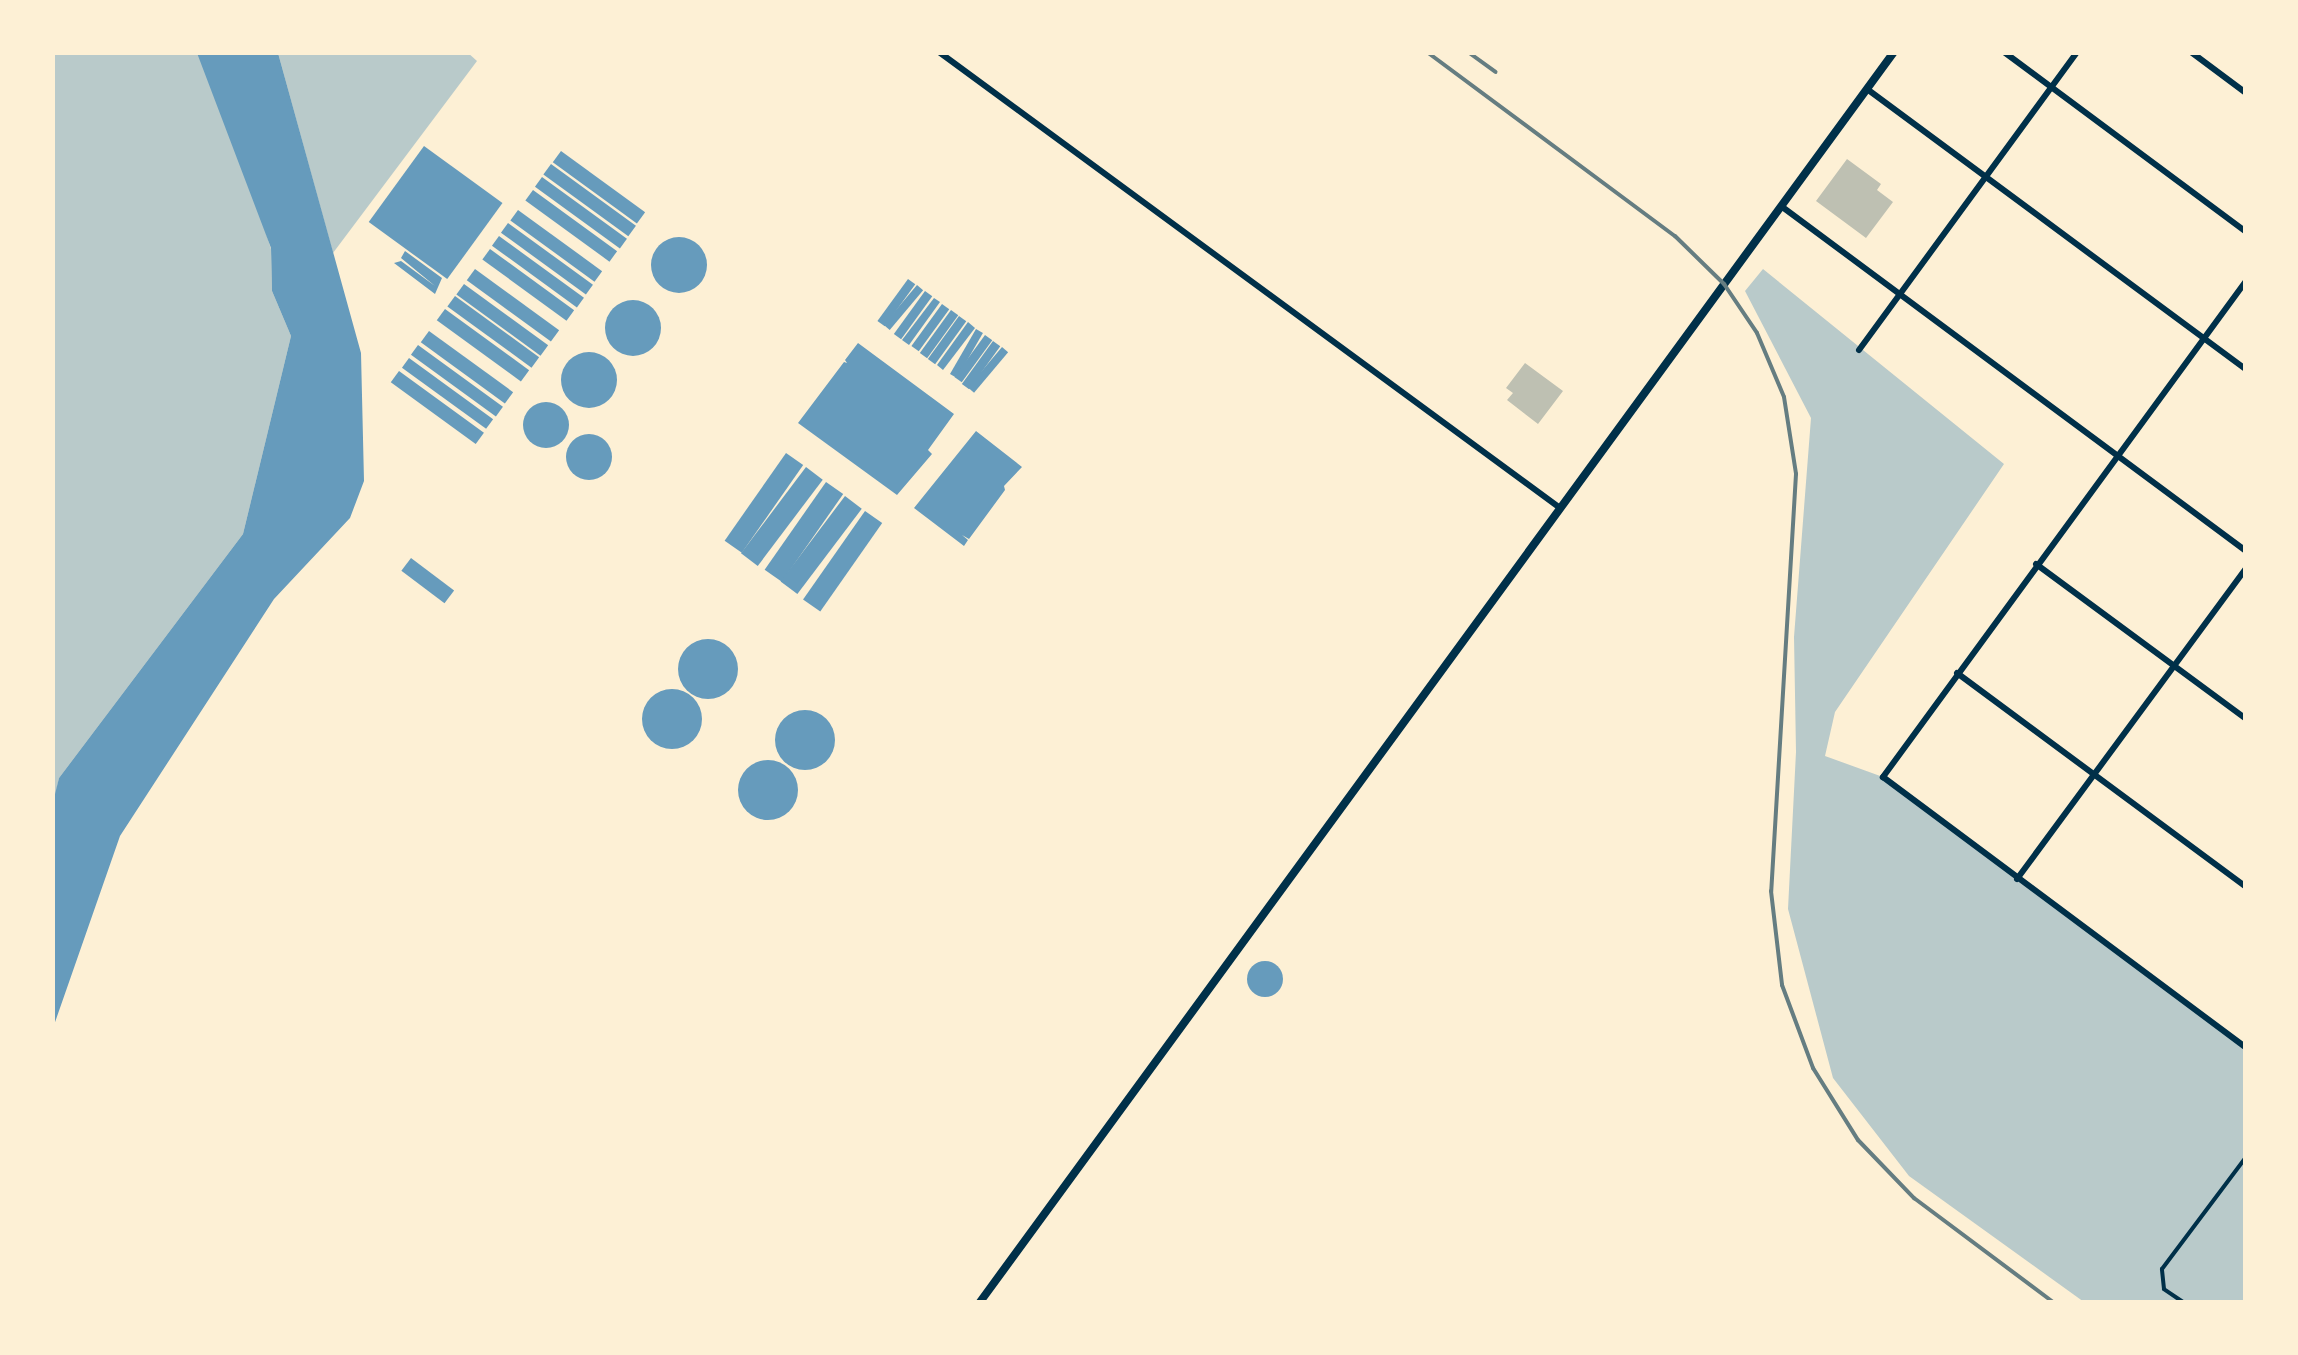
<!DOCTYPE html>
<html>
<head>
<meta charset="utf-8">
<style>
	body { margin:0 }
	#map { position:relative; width:2298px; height:1355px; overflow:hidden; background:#fdf0d5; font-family:"Alegreya Sans",sans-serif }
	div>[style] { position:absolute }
	.green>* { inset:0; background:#b9caca }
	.water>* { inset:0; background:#669bbc; transform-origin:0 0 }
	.round { border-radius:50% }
	.building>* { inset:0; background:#bec0b2 }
	.service>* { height:4px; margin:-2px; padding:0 2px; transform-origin:2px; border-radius:2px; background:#003049 }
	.minor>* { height:6px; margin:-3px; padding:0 3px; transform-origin:3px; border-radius:3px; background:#003049 }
	.tertiary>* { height:8px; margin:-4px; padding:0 4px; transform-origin:4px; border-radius:4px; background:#003049 }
	.rail>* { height:4px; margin:-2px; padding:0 2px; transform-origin:2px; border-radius:2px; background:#657d81 }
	span { translate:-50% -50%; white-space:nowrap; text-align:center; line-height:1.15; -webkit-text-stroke:9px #fdf0d5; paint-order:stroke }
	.frame { position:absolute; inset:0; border:55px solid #fdf0d5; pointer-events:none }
</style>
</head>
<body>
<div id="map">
	<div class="green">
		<i style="clip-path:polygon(467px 52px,477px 61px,333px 253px,278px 53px)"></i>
		<i style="clip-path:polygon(53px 53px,209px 53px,271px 249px,272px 291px,291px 336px,243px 534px,59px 778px,53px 806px)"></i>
		<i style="clip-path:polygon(1763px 269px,2004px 464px,1835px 712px,1825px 756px,1883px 777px,2245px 1046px,2245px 1302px,2084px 1302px,1909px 1176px,1833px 1078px,1788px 909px,1796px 752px,1794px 637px,1811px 418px,1745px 291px)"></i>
	</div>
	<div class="water">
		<i style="clip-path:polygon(197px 53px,278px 53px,361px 353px,364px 481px,350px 518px,274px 599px,120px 836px,53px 1028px,52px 806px,59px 778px,243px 534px,291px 336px,272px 291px,271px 248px)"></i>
		<i style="left:424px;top:146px;width:97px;height:94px;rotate:36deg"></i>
		<i style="left:561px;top:151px;width:104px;height:14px;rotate:36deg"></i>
		<i style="left:551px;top:164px;width:105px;height:13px;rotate:36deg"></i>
		<i style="left:542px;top:177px;width:105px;height:12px;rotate:36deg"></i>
		<i style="left:533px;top:190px;width:104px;height:13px;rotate:36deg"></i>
		<i style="left:518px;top:210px;width:104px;height:13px;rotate:36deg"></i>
		<i style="left:508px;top:223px;width:105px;height:12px;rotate:36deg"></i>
		<i style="left:499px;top:236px;width:105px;height:12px;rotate:36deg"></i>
		<i class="round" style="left:651px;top:237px;width:56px;height:56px"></i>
		<i style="left:490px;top:249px;width:104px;height:13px;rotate:36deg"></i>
		<i style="clip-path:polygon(405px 251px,442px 278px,435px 294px,394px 263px,401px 261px,435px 286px,401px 258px)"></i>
		<i style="left:475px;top:269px;width:104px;height:14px;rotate:36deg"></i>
		<i style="left:908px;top:279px;width:9px;height:52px;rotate:36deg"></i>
		<i style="left:464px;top:284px;width:104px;height:13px;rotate:36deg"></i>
		<i style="left:917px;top:285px;width:8px;height:52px;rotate:40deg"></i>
		<i style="left:925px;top:291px;width:9px;height:53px;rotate:36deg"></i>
		<i style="left:455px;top:296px;width:104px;height:13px;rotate:36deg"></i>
		<i style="clip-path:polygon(934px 298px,940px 302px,909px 345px,902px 340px)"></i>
		<i class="round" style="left:605px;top:300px;width:56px;height:56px"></i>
		<i style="left:942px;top:304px;width:9px;height:52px;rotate:36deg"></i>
		<i style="left:445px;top:309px;width:104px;height:14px;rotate:36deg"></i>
		<i style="left:951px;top:310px;width:9px;height:53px;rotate:36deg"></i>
		<i style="left:959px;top:316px;width:9px;height:53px;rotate:36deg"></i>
		<i style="clip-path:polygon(968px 322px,975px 328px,943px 370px,937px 365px)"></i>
		<i style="left:976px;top:329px;width:8px;height:52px;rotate:30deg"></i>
		<i style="left:429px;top:331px;width:104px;height:14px;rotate:36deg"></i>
		<i style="left:985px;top:335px;width:9px;height:52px;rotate:36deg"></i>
		<i style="left:993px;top:341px;width:9px;height:53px;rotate:36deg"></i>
		<i style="clip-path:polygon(858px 343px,954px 414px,928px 450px,932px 454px,897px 495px,798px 423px,844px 362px,847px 363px,845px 360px)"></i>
		<i style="left:418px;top:345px;width:105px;height:12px;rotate:36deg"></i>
		<i style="left:1002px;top:347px;width:8px;height:53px;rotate:40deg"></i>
		<i class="round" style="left:561px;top:352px;width:56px;height:56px"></i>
		<i style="left:409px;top:358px;width:104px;height:12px;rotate:36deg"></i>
		<i style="left:399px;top:371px;width:105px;height:14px;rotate:36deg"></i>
		<i class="round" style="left:523px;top:402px;width:46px;height:46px"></i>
		<i style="clip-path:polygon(976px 431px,1022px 467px,1004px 486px,1005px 490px,969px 539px,962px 535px,968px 540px,964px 546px,914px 508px)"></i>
		<i class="round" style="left:566px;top:434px;width:46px;height:46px"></i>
		<i style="left:786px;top:453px;width:21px;height:107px;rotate:35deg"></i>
		<i style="left:806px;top:467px;width:21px;height:108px;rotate:37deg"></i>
		<i style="left:826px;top:482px;width:21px;height:107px;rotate:35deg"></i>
		<i style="left:845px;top:496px;width:21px;height:107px;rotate:37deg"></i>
		<i style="left:865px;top:511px;width:21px;height:108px;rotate:35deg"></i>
		<i style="left:411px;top:558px;width:54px;height:16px;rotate:37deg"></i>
		<i class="round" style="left:678px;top:639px;width:60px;height:60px"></i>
		<i class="round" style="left:642px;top:689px;width:60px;height:60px"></i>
		<i class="round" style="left:775px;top:710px;width:60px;height:60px"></i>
		<i class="round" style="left:738px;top:760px;width:60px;height:60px"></i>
		<i class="round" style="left:1247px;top:961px;width:36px;height:36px"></i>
	</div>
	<div class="building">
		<i style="clip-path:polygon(1847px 159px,1881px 184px,1877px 190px,1893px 202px,1866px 238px,1816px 201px)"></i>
		<i style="clip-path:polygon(1525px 363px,1563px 391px,1538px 424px,1507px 400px,1513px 393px,1506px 388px)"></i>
	</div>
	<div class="service">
		<i style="left:2183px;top:1302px;width:23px;rotate:-146deg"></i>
		<i style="left:2164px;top:1289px;width:20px;rotate:-96deg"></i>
		<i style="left:2162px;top:1269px;width:140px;rotate:-53.1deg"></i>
	</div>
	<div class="minor">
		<i style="left:939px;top:52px;width:770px;rotate:36.29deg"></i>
		<i style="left:2004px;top:52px;width:302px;rotate:36.6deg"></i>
		<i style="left:2191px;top:52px;width:69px;rotate:36.7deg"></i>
		<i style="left:1867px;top:89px;width:471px;rotate:36.5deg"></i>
		<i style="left:1781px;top:206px;width:579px;rotate:36.57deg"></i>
		<i style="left:2246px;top:281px;width:615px;rotate:126.2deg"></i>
		<i style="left:1883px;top:777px;width:453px;rotate:36.7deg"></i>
		<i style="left:1859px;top:350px;width:369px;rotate:-53.8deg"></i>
		<i style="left:2036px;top:564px;width:261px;rotate:36.4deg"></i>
		<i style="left:1957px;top:673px;width:360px;rotate:36.5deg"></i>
		<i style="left:2017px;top:879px;width:386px;rotate:-53.6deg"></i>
	</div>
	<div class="tertiary">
		<i style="left:980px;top:1302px;width:1549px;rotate:-53.83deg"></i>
	</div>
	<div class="rail">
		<i style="left:1427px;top:52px;width:309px;rotate:36.6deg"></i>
		<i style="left:1675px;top:236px;width:69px;rotate:44.4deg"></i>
		<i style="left:1724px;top:284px;width:59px;rotate:56deg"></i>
		<i style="left:1757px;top:333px;width:69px;rotate:67.1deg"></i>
		<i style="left:1784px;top:397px;width:78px;rotate:81.1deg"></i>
		<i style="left:1796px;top:474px;width:418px;rotate:93.4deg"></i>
		<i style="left:1771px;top:891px;width:95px;rotate:83.3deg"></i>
		<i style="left:1782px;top:985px;width:89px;rotate:69.5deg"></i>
		<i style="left:1813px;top:1068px;width:85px;rotate:58deg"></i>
		<i style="left:1858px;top:1140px;width:81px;rotate:46deg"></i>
		<i style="left:1914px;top:1198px;width:174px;rotate:36.8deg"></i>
		<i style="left:1468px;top:52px;width:34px;rotate:36deg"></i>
	</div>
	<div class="frame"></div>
</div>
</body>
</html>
